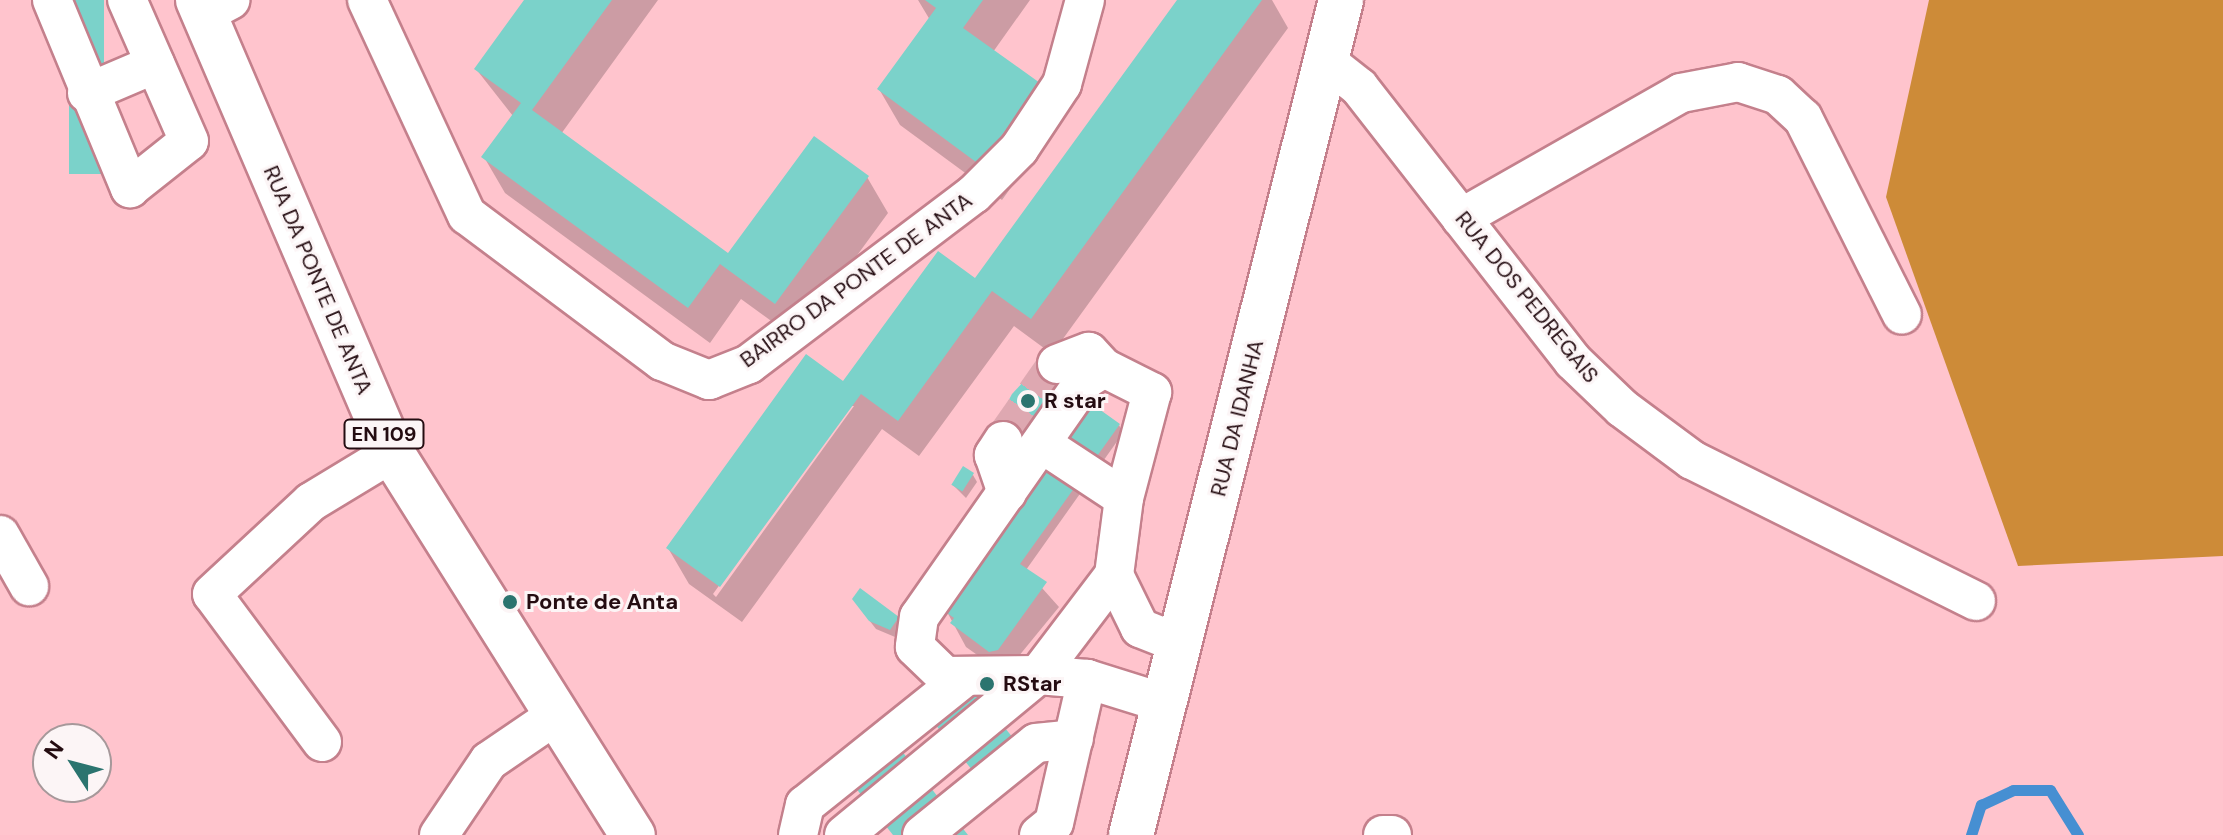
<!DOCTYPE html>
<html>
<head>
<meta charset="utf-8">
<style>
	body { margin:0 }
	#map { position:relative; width:2223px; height:835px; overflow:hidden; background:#ffc4cd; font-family:"DM Sans",sans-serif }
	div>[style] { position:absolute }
	.forest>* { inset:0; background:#cd8b38 }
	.shadow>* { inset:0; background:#0003 }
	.stream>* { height:11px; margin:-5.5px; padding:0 5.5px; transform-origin:5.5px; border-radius:5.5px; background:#468fd2 }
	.building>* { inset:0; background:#7bd2ca; transform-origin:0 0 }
	.minor-tunnel>* { height:38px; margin-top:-19px; transform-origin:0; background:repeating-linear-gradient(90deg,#dea8b1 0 38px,transparent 0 57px) }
	.roads { filter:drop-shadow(2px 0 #c4808c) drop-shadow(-2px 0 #c4808c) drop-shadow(0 2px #c4808c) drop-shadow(0 -2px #c4808c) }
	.minor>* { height:38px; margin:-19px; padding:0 19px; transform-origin:19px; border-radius:19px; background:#fff }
	.major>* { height:44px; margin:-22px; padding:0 22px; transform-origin:22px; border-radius:22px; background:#fff }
	.dots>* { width:22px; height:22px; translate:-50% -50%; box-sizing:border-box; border:4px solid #fcf5f6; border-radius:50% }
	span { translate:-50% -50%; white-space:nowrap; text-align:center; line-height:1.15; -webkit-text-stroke:6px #fcf5f6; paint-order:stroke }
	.shield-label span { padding:2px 6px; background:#fcf5f6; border:2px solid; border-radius:6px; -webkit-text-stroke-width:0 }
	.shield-label { font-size:20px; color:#240c11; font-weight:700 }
	.street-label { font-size:22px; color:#240c11 }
	.poi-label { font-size:22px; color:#240c11; font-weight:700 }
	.left { translate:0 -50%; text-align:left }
	.north { position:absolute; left:32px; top:723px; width:80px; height:80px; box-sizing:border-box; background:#fcf5f6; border:2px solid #a6989a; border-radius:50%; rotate:306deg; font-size:22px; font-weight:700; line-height:32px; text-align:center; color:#240c11 }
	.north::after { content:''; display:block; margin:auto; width:28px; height:36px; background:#2b746f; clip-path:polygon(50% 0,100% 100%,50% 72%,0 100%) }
</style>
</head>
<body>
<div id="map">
	<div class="forest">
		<i style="clip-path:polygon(1929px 0,2223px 0,2223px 556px,2018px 566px,1886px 197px)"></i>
	</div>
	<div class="shadow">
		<i style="clip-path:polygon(526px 0,658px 0,561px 134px,728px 256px,867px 177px,888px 213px,796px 339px,741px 299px,710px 343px,505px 193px,484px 157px,513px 116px,476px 69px)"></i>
		<i style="clip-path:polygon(918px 0,1030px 0,993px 52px,1038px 85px,1059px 121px,1002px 200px,900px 125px,879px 89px,930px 20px)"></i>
		<i style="clip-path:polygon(evenodd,1180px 0,1272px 0,1288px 28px,1052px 354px,1014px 326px,919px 456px,882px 429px,742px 622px,689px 584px,668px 548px,844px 384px,975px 281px,1180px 0,849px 406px,854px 406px,716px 597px,713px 594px,849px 406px)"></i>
		<i style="clip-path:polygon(1119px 425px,1123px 433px,1026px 570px,1059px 607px,1004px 674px,966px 647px,946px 610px)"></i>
		<i style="clip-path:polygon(973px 475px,977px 482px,966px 498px,952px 484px)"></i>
		<i style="clip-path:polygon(859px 607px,898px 618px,902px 626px,895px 637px,876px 629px)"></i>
	</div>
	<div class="stream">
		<i style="left:1971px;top:835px;width:32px;rotate:-72deg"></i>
		<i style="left:1981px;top:805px;width:35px;rotate:-25deg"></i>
		<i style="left:2013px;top:790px;width:37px"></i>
		<i style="left:2050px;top:790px;width:53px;rotate:58.1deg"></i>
	</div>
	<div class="building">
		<i style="left:69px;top:0;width:35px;height:174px"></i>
		<i style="clip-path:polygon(524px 0,612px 0,532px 110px,728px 253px,814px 136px,869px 176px,775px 304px,720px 264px,688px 308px,481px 157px,521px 103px,474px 69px)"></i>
		<i style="clip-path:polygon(925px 0,983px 0,963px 28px,1040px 83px,980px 165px,877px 89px,936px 8px)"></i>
		<i style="clip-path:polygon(1177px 0,1262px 0,1031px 319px,992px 291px,898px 421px,861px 394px,720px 587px,666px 548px,806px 354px,843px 381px,938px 251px,975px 278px)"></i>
		<i style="clip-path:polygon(1047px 356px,1070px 373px,1015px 449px,991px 433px,1012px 394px)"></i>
		<i style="clip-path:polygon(1092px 404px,1120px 424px,1020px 564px,1047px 582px,998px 650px,989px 652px,950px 623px,954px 618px,943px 610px)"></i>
		<i style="left:963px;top:466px;width:13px;height:22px;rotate:32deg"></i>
		<i style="clip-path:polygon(860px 588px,899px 617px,890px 630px,869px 621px,852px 599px)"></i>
		<i style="left:971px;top:686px;width:95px;height:52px;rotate:51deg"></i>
		<i style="clip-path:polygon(897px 745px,968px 835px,893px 835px,851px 782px)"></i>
	</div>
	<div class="minor-tunnel">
		<i style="left:1003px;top:441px;width:94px;rotate:-55deg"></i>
	</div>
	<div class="roads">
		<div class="minor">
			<i style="left:52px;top:0;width:204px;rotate:67.5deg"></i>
			<i style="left:130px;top:188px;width:75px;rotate:-38.5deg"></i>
			<i style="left:189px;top:141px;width:154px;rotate:-113.7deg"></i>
			<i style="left:367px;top:0;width:237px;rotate:65.1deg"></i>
			<i style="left:467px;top:215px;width:244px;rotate:36.8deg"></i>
			<i style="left:662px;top:361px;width:51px;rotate:22deg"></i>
			<i style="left:709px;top:380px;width:43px;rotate:-21.8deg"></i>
			<i style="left:749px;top:364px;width:282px;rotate:-37.1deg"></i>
			<i style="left:974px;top:194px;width:64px;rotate:-45deg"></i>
			<i style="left:1019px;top:149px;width:78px;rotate:-56.5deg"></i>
			<i style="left:1062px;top:84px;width:87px;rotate:-74.7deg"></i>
			<i style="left:204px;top:14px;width:30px;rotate:-28deg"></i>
			<i style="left:1326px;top:61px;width:42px;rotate:38.2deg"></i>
			<i style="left:1359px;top:87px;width:348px;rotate:52deg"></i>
			<i style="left:1573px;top:361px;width:68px;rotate:43.8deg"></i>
			<i style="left:1622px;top:408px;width:87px;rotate:36.6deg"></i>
			<i style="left:1692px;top:460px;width:317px;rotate:26.4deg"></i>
			<i style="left:87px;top:93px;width:74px;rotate:-23.1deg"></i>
			<i style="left:1461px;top:218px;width:253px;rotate:-29.6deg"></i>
			<i style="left:1681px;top:93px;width:58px;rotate:-10.9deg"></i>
			<i style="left:1738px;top:82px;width:42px;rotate:18deg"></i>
			<i style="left:1778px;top:95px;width:34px;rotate:43deg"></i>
			<i style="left:1803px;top:118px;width:220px;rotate:63.3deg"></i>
			<i style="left:1057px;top:364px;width:34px;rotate:-21deg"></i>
			<i style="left:1089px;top:352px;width:22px;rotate:47deg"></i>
			<i style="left:1104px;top:368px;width:54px;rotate:26.6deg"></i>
			<i style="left:1152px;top:392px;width:110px;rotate:104.8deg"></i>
			<i style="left:1124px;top:498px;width:78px;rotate:97.4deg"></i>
			<i style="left:1114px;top:575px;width:59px;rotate:63.9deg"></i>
			<i style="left:1140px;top:628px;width:43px;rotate:21.8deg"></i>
			<i style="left:1104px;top:368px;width:22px;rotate:148deg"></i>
			<i style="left:1085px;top:380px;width:289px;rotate:125deg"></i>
			<i style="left:919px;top:617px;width:30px;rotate:98deg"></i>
			<i style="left:915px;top:647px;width:42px;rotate:44deg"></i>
			<i style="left:945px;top:676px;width:93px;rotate:-0.6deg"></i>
			<i style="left:1038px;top:675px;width:126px;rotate:-52.8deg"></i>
			<i style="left:1003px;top:441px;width:17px;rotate:123deg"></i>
			<i style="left:994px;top:455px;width:40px;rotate:71.1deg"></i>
			<i style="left:1042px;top:444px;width:98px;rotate:33.4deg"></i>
			<i style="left:0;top:535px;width:59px;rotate:60.4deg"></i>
			<i style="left:322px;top:742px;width:184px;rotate:-126.6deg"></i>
			<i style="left:212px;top:594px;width:135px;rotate:-42.9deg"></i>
			<i style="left:311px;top:502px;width:95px;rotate:-31.2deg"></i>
			<i style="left:439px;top:835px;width:89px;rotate:-56deg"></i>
			<i style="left:489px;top:761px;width:80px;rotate:-34.3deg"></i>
			<i style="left:798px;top:835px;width:31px;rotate:-77deg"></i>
			<i style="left:805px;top:805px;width:201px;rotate:-38.7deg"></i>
			<i style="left:844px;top:835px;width:251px;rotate:-39.5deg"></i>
			<i style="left:1038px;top:675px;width:49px;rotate:4.7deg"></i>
			<i style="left:1087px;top:679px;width:81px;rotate:17.3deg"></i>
			<i style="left:922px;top:835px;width:146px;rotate:-38.9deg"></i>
			<i style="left:1036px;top:743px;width:38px;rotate:-6deg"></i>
			<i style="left:1039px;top:835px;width:19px;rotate:-39deg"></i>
			<i style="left:1054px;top:823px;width:148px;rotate:-77.1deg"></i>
			<i style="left:1383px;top:835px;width:9px"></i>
		</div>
		<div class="major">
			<i style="left:198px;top:0;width:493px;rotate:66.8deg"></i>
			<i style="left:392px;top:453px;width:452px;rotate:57.8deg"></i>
			<i style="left:1131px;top:835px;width:861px;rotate:-75.88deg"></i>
		</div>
	</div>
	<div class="dots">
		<i style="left:1028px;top:401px;background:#2b746f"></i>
		<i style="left:510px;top:602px;background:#2b746f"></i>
		<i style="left:987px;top:684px;background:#2b746f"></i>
	</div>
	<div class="shield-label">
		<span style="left:384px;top:434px">EN 109</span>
	</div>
	<div class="street-label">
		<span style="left:318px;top:280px;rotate:67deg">RUA DA PONTE DE ANTA</span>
		<span style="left:856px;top:280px;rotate:-36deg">BAIRRO DA PONTE DE ANTA</span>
		<span style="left:1527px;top:297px;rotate:51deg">RUA DOS PEDREGAIS</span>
		<span style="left:1237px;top:418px;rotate:-76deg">RUA DA IDANHA</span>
	</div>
	<div class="poi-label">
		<span class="left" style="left:1044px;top:401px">R star</span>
		<span class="left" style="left:526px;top:602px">Ponte de Anta</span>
		<span class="left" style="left:1003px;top:684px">RStar</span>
	</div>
	<div class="north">N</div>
</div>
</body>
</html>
